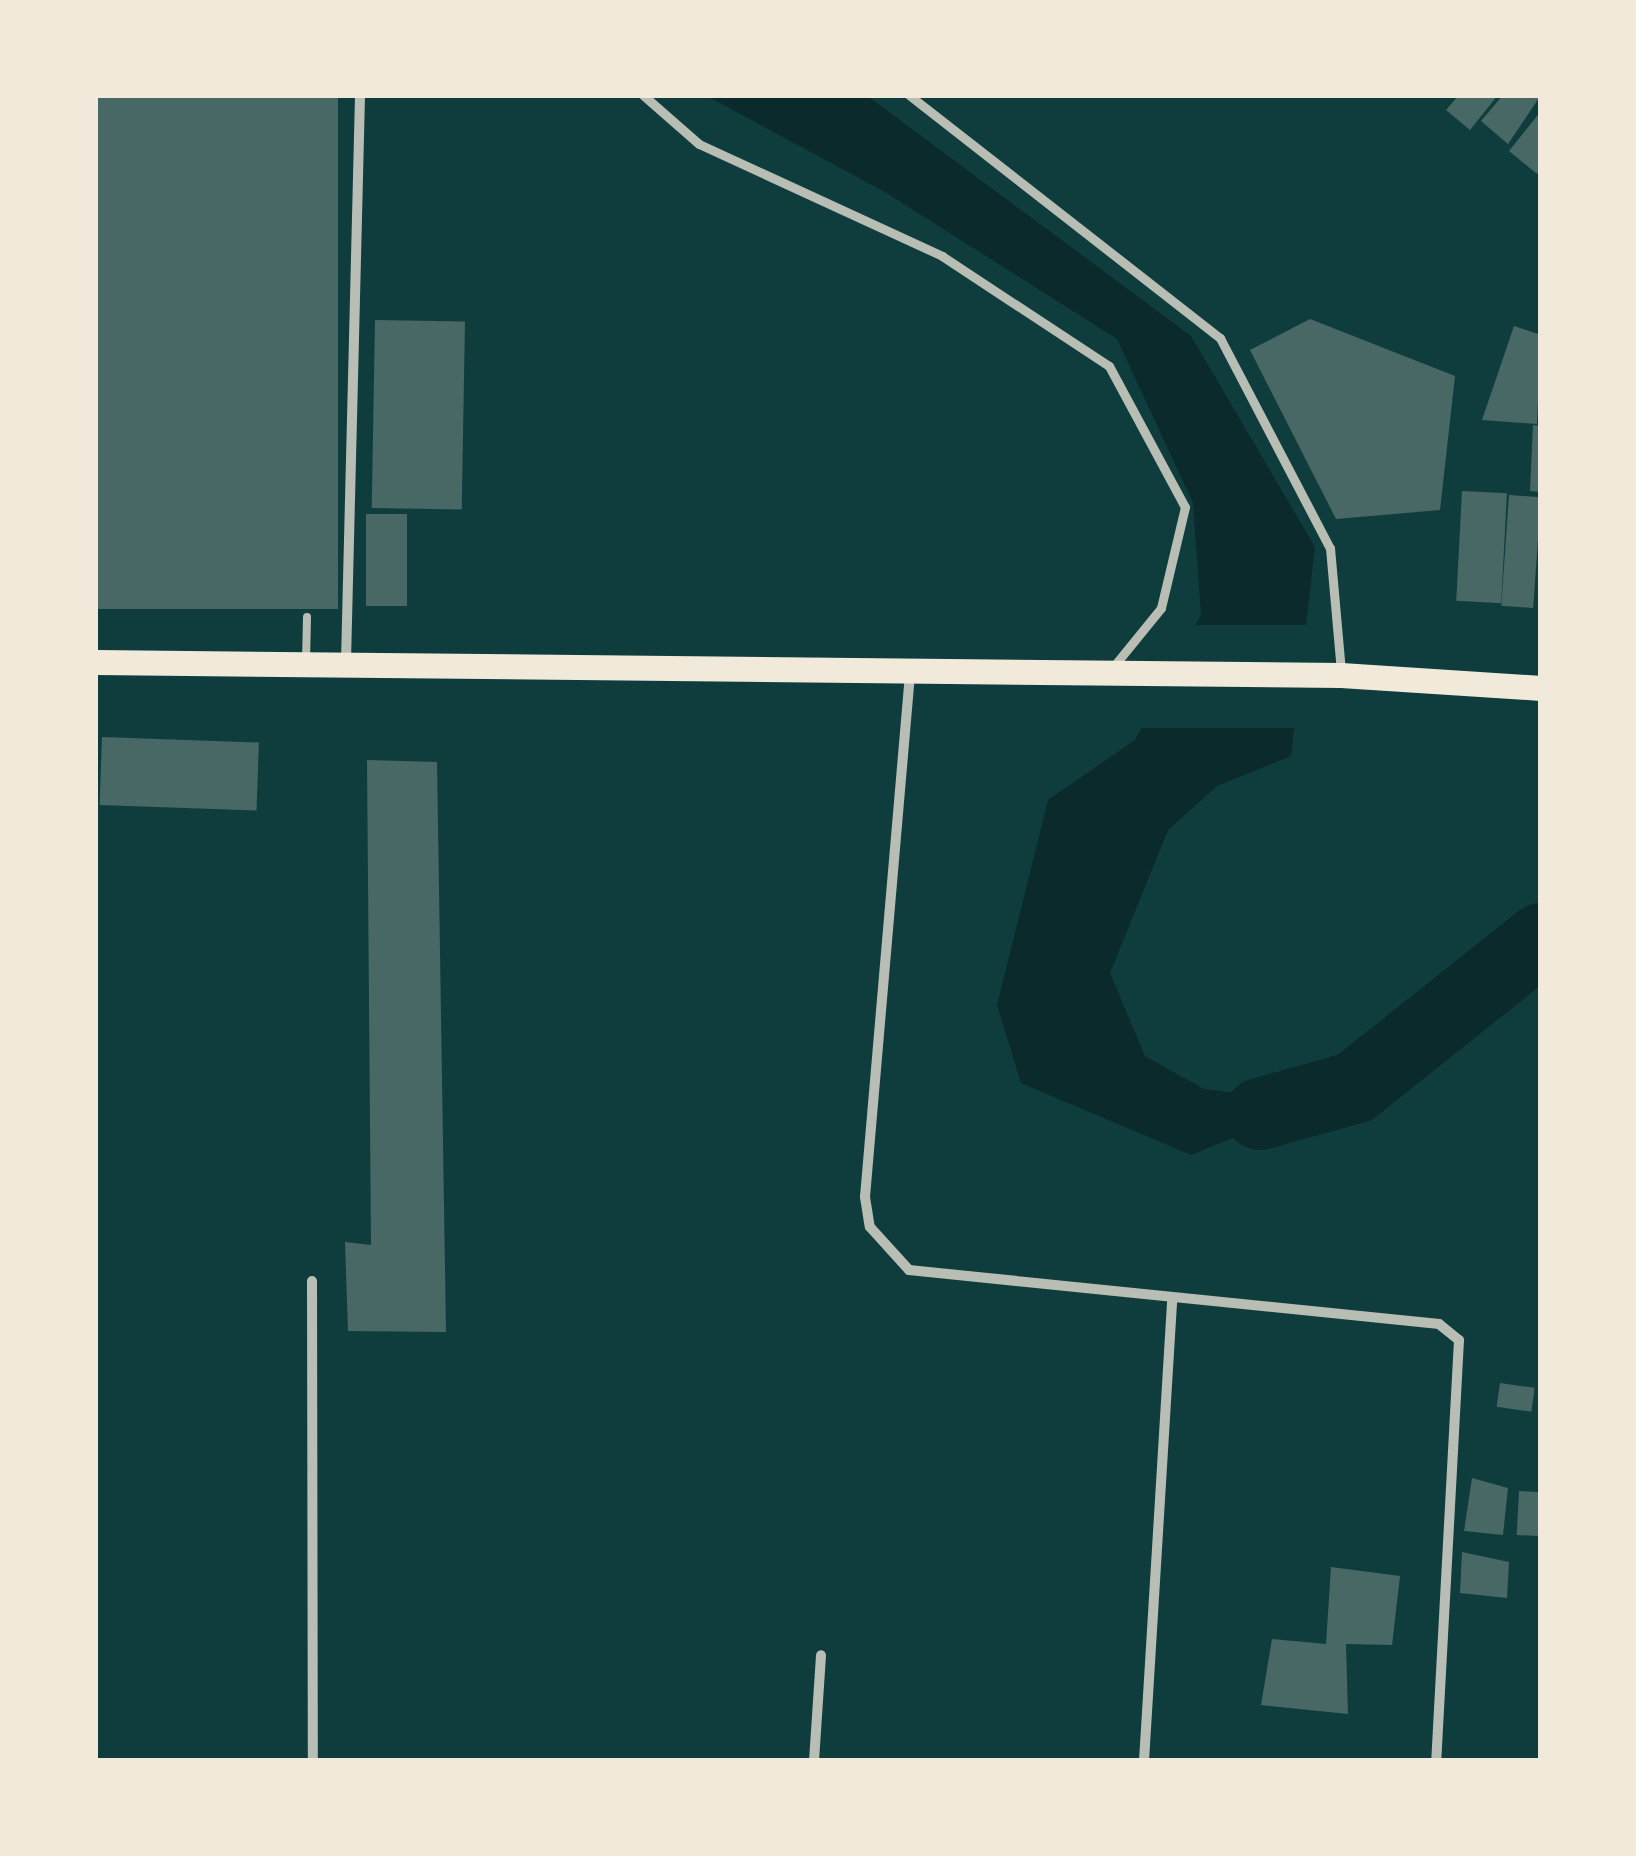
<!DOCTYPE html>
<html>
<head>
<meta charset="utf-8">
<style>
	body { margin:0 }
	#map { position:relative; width:1636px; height:1856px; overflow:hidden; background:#0f3d3e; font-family:Inter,sans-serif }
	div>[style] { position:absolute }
	.water>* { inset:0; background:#0a2a2b }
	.pier>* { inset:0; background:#0f3d3e }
	.river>* { height:72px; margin:-36px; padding:0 36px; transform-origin:36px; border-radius:36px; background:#0a2a2b }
	.building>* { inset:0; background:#486865; transform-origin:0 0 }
	.service>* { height:8px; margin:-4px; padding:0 4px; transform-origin:4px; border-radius:4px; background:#b8beb3 }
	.pedestrian>* { height:9px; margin:-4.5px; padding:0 4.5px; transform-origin:4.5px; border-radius:4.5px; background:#b8beb3 }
	.minor>* { height:10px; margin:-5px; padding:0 5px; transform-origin:5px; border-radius:5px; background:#b8beb3 }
	.primary>* { height:25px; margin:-12.5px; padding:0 12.5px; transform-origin:12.5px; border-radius:12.5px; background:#f1e9da }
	span { translate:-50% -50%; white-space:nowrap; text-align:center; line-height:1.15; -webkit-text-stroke:8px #f1e9da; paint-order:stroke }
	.frame { position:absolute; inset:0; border:98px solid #f1e9da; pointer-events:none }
</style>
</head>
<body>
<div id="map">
	<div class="water">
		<i style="clip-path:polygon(705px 95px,866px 95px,1191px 336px,1315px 547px,1291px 756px,1217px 786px,1168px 830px,1110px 973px,1145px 1056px,1204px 1089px,1278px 1098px,1354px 1088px,1191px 1155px,1021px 1083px,997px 1005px,1048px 800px,1135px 740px,1201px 615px,1193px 503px,1117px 339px,885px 192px)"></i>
	</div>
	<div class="pier">
		<i style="clip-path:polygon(1190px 625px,1312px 625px,1299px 728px,1136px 728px)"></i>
	</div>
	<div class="river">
		<i style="left:1260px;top:1114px;width:98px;rotate:-15.5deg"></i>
		<i style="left:1354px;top:1088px;width:239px;rotate:-38.5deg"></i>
	</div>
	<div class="building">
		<i style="left:95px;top:95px;width:243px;height:514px"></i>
		<i style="clip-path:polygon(1459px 95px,1498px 95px,1470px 130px,1446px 110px)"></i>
		<i style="clip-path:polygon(1503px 95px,1541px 95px,1508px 144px,1481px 121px)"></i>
		<i style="clip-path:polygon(1541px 111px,1541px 169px,1537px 174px,1509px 151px)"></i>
		<i style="clip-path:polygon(1310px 319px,1455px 376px,1440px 510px,1336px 519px,1250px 350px)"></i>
		<i style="left:375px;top:320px;width:90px;height:188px;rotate:1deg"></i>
		<i style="clip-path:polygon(1514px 326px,1541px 335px,1537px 424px,1482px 420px)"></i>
		<i style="clip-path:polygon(1533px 425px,1541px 426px,1541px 492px,1530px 491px)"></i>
		<i style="left:1462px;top:491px;width:45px;height:110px;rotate:3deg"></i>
		<i style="left:1509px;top:495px;width:32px;height:111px;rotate:4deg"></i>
		<i style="left:366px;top:514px;width:41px;height:92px"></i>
		<i style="left:102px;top:737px;width:157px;height:68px;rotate:2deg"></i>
		<i style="clip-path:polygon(367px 760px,437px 762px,446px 1332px,348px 1331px,345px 1242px,371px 1245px)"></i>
		<i style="left:1500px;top:1383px;width:35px;height:24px;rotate:8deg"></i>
		<i style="clip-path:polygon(1472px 1478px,1508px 1488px,1503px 1535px,1464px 1531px)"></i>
		<i style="left:1519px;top:1491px;width:22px;height:44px;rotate:3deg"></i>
		<i style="clip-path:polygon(1462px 1552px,1509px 1562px,1507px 1598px,1460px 1593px)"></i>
		<i style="clip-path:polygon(1331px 1567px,1400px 1576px,1392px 1645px,1346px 1644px,1348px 1714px,1261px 1705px,1272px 1639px,1326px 1644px)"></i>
	</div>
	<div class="service">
		<i style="left:306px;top:661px;width:44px;rotate:-88.7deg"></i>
	</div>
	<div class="pedestrian">
		<i style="left:643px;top:95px;width:74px;rotate:41.2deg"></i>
		<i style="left:699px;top:144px;width:268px;rotate:24.7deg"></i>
		<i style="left:942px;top:256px;width:200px;rotate:33.4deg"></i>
		<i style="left:1109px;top:366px;width:160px;rotate:61.7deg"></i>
		<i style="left:1185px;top:507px;width:104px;rotate:103.4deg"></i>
		<i style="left:1161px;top:608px;width:76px;rotate:129.1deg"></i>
		<i style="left:909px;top:95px;width:395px;rotate:38deg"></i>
		<i style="left:1220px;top:338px;width:237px;rotate:62.4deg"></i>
		<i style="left:1330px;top:548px;width:124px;rotate:84.9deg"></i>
	</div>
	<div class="minor">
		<i style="left:346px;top:661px;width:566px;rotate:-88.58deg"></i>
		<i style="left:910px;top:674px;width:525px;rotate:94.92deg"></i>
		<i style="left:865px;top:1197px;width:30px;rotate:81deg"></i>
		<i style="left:870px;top:1227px;width:58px;rotate:47.8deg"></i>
		<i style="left:909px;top:1270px;width:533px;rotate:5.82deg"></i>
		<i style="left:1439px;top:1324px;width:26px;rotate:39deg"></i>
		<i style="left:1459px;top:1340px;width:422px;rotate:93.1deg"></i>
		<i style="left:312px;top:1281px;width:480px;rotate:89.9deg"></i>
		<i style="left:814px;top:1761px;width:106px;rotate:-86.2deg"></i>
		<i style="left:1144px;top:1761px;width:464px;rotate:-86.5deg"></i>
	</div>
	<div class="primary">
		<i style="left:95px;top:662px;width:1246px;rotate:0.6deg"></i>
		<i style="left:1341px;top:675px;width:200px;rotate:3.7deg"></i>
	</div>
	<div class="frame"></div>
</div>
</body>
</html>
